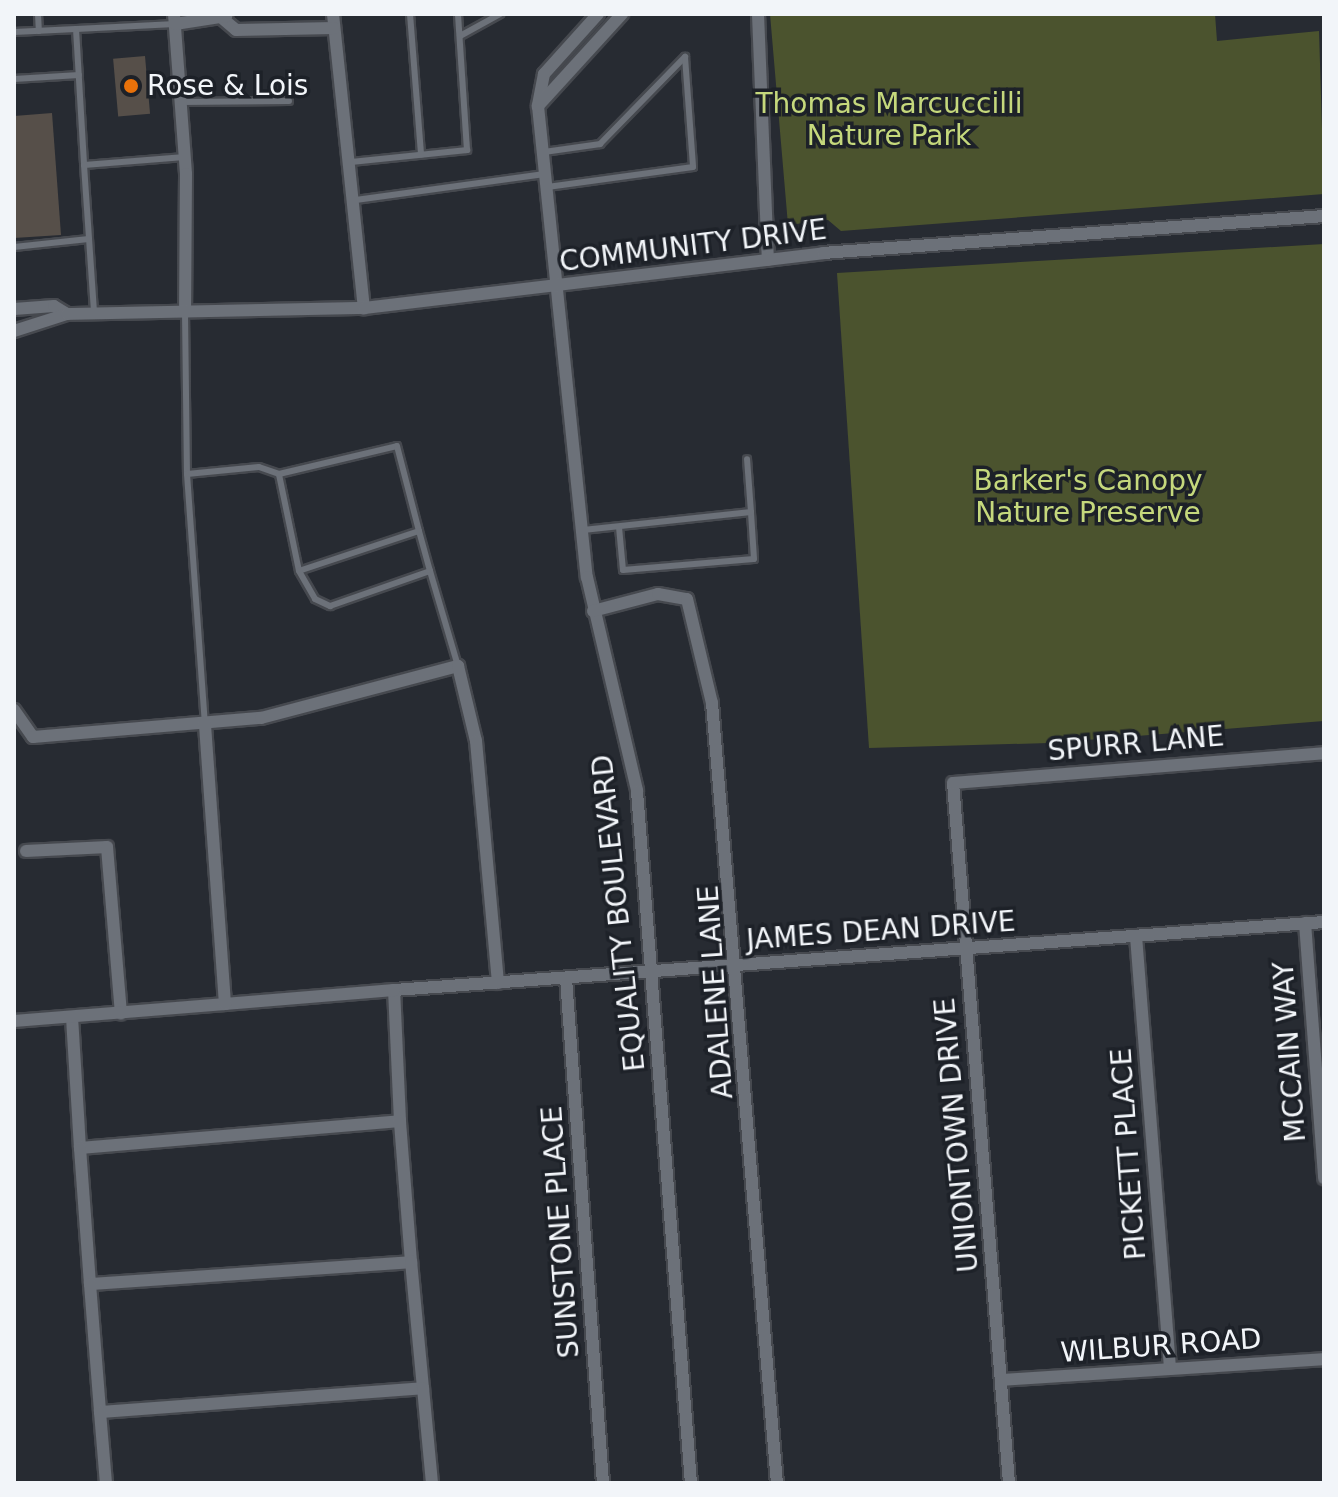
<!DOCTYPE html>
<html>
<head>
<meta charset="utf-8">
<style>
	body { margin:0 }
	#map { position:relative; width:1338px; height:1497px; overflow:hidden; background:#272b32; font-family:"DejaVu Sans",sans-serif }
	div>[style] { position:absolute }
	.green>* { inset:0; background:#4b532e }
	.building>* { inset:0; background:#564f49; transform-origin:0 0 }
	.roads { filter:drop-shadow(2px 0 #46494f) drop-shadow(-2px 0 #46494f) drop-shadow(0 2px #46494f) drop-shadow(0 -2px #46494f) }
	.service>* { height:6px; margin:-3px; padding:0 3px; transform-origin:3px; border-radius:3px; background:#6c7179 }
	.minor>* { height:12px; margin:-6px; padding:0 6px; transform-origin:6px; border-radius:6px; background:#6c7179 }
	.dots>* { width:22px; height:22px; translate:-50% -50%; box-sizing:border-box; border:4px solid #1d2128; border-radius:50% }
	span { translate:-50% -50%; white-space:nowrap; text-align:center; line-height:1.15; -webkit-text-stroke:7px #1d2128; paint-order:stroke }
	.poi-label { font-size:28px; color:#f2f5f9 }
	.left { translate:0 -50%; text-align:left }
	.park-label { font-size:28px; color:#c5d87c }
	.street-label { font-size:28px; color:#f2f5f9 }
	.frame { position:absolute; inset:0; border:16px solid #f2f5f9; pointer-events:none }
</style>
</head>
<body>
<div id="map">
	<div class="green">
		<i style="clip-path:polygon(770px 14px,1215px 14px,1217px 41px,1319px 31px,1324px 194px,841px 231px,828px 220px,788px 225px)"></i>
		<i style="clip-path:polygon(1324px 244px,1324px 721px,1049px 743px,869px 748px,837px 273px)"></i>
	</div>
	<div class="building">
		<i style="left:145px;top:56px;width:58px;height:32px;rotate:85deg"></i>
		<i style="clip-path:polygon(52px 113px,61px 235px,14px 238px,14px 116px)"></i>
	</div>
	<div class="roads">
		<div class="service">
			<i style="left:38px;top:14px;width:17px;rotate:87deg"></i>
			<i style="left:410px;top:14px;width:141px;rotate:85.5deg"></i>
			<i style="left:175px;top:24px;width:99px;rotate:177.1deg"></i>
			<i style="left:76px;top:29px;width:136px;rotate:86.6deg"></i>
			<i style="left:84px;top:165px;width:101px;rotate:-4.5deg"></i>
			<i style="left:14px;top:32px;width:62px;rotate:-2.8deg"></i>
			<i style="left:460px;top:36px;width:46px;rotate:-28.8deg"></i>
			<i style="left:14px;top:79px;width:65px;rotate:-3.5deg"></i>
			<i style="left:182px;top:102px;width:107px;rotate:-0.5deg"></i>
			<i style="left:544px;top:152px;width:57px;rotate:-8.1deg"></i>
			<i style="left:600px;top:144px;width:122px;rotate:-45.7deg"></i>
			<i style="left:685px;top:57px;width:110px;rotate:85.8deg"></i>
			<i style="left:693px;top:167px;width:147px;rotate:172.2deg"></i>
			<i style="left:351px;top:162px;width:117px;rotate:-5.9deg"></i>
			<i style="left:467px;top:150px;width:136px;rotate:-93.8deg"></i>
			<i style="left:84px;top:165px;width:147px;rotate:86.1deg"></i>
			<i style="left:355px;top:200px;width:192px;rotate:-7.8deg"></i>
			<i style="left:14px;top:247px;width:75px;rotate:-6.1deg"></i>
			<i style="left:185px;top:312px;width:162px;rotate:89.3deg"></i>
			<i style="left:187px;top:474px;width:250px;rotate:85.9deg"></i>
			<i style="left:187px;top:474px;width:72px;rotate:-5.6deg"></i>
			<i style="left:259px;top:467px;width:21px;rotate:19deg"></i>
			<i style="left:619px;top:527px;width:43px;rotate:84.7deg"></i>
			<i style="left:623px;top:570px;width:131px;rotate:-4.8deg"></i>
			<i style="left:754px;top:559px;width:47px;rotate:-93.7deg"></i>
			<i style="left:583px;top:530px;width:169px;rotate:-6.1deg"></i>
			<i style="left:751px;top:512px;width:53px;rotate:-94.3deg"></i>
			<i style="left:299px;top:571px;width:99px;rotate:-101.7deg"></i>
			<i style="left:279px;top:474px;width:121px;rotate:-13.3deg"></i>
			<i style="left:397px;top:446px;width:88px;rotate:75.5deg"></i>
			<i style="left:430px;top:571px;width:41px;rotate:-105.4deg"></i>
			<i style="left:419px;top:531px;width:126px;rotate:161.6deg"></i>
			<i style="left:299px;top:571px;width:32px;rotate:60deg"></i>
			<i style="left:315px;top:599px;width:17px;rotate:25deg"></i>
			<i style="left:330px;top:606px;width:106px;rotate:-19.3deg"></i>
			<i style="left:430px;top:571px;width:99px;rotate:73.6deg"></i>
		</div>
		<div class="minor">
			<i style="left:174px;top:14px;width:160px;rotate:85.7deg"></i>
			<i style="left:186px;top:174px;width:134px;rotate:90.4deg"></i>
			<i style="left:333px;top:14px;width:296px;rotate:84deg"></i>
			<i style="left:598px;top:14px;width:81px;rotate:132deg"></i>
			<i style="left:544px;top:74px;width:33px;rotate:101deg"></i>
			<i style="left:538px;top:106px;width:474px;rotate:84.1deg"></i>
			<i style="left:587px;top:577px;width:220px;rotate:76.8deg"></i>
			<i style="left:637px;top:791px;width:694px;rotate:85.54deg"></i>
			<i style="left:758px;top:14px;width:246px;rotate:87.7deg"></i>
			<i style="left:223px;top:19px;width:17px;rotate:40deg"></i>
			<i style="left:236px;top:30px;width:98px;rotate:-1.2deg"></i>
			<i style="left:175px;top:24px;width:52px;rotate:-8.9deg"></i>
			<i style="left:538px;top:106px;width:125px;rotate:-47.6deg"></i>
			<i style="left:14px;top:309px;width:40px;rotate:-4.3deg"></i>
			<i style="left:54px;top:306px;width:15px;rotate:32deg"></i>
			<i style="left:14px;top:331px;width:56px;rotate:-17.8deg"></i>
			<i style="left:67px;top:314px;width:297px;rotate:-1.2deg"></i>
			<i style="left:364px;top:308px;width:462px;rotate:-6.8deg"></i>
			<i style="left:823px;top:253px;width:502px;rotate:-4.22deg"></i>
			<i style="left:593px;top:611px;width:67px;rotate:-14.7deg"></i>
			<i style="left:658px;top:594px;width:29px;rotate:10deg"></i>
			<i style="left:687px;top:599px;width:107px;rotate:76.5deg"></i>
			<i style="left:712px;top:703px;width:783px;rotate:85.24deg"></i>
			<i style="left:14px;top:710px;width:33px;rotate:55deg"></i>
			<i style="left:33px;top:737px;width:229px;rotate:-4.8deg"></i>
			<i style="left:261px;top:718px;width:204px;rotate:-14.8deg"></i>
			<i style="left:458px;top:666px;width:77px;rotate:76.5deg"></i>
			<i style="left:476px;top:741px;width:243px;rotate:84.8deg"></i>
			<i style="left:26px;top:851px;width:81px;rotate:-2.8deg"></i>
			<i style="left:107px;top:847px;width:167px;rotate:85.2deg"></i>
			<i style="left:1305px;top:923px;width:256px;rotate:85.7deg"></i>
			<i style="left:1136px;top:936px;width:434px;rotate:85.5deg"></i>
			<i style="left:566px;top:978px;width:506px;rotate:85.81deg"></i>
			<i style="left:394px;top:990px;width:932px;rotate:-4.18deg"></i>
			<i style="left:72px;top:1017px;width:131px;rotate:86.5deg"></i>
			<i style="left:80px;top:1148px;width:321px;rotate:-4.8deg"></i>
			<i style="left:400px;top:1121px;width:131px;rotate:-92.6deg"></i>
			<i style="left:394px;top:990px;width:170px;rotate:175.3deg"></i>
			<i style="left:14px;top:1021px;width:212px;rotate:-4.6deg"></i>
			<i style="left:225px;top:1004px;width:282px;rotate:-94.1deg"></i>
			<i style="left:80px;top:1148px;width:136px;rotate:85.8deg"></i>
			<i style="left:90px;top:1284px;width:322px;rotate:-3.9deg"></i>
			<i style="left:411px;top:1262px;width:141px;rotate:-94.5deg"></i>
			<i style="left:90px;top:1284px;width:128px;rotate:85.5deg"></i>
			<i style="left:100px;top:1412px;width:324px;rotate:-4.2deg"></i>
			<i style="left:423px;top:1388px;width:127px;rotate:-95.4deg"></i>
			<i style="left:1001px;top:1380px;width:324px;rotate:-3.7deg"></i>
			<i style="left:423px;top:1388px;width:95px;rotate:84.6deg"></i>
			<i style="left:100px;top:1412px;width:71px;rotate:85.2deg"></i>
			<i style="left:1009px;top:1483px;width:702px;rotate:-94.57deg"></i>
			<i style="left:953px;top:783px;width:372px;rotate:-4.6deg"></i>
		</div>
	</div>
	<div class="dots">
		<i style="left:131px;top:86px;background:#e8710a"></i>
	</div>
	<div class="poi-label">
		<span class="left" style="left:147px;top:86px">Rose &amp; Lois</span>
	</div>
	<div class="park-label">
		<span style="left:889px;top:120px">Thomas Marcuccilli<br>Nature Park</span>
		<span style="left:1088px;top:497px">Barker's Canopy<br>Nature Preserve</span>
	</div>
	<div class="street-label">
		<span style="left:693px;top:246px;rotate:-7deg">COMMUNITY DRIVE</span>
		<span style="left:1136px;top:744px;rotate:-5deg">SPURR LANE</span>
		<span style="left:619px;top:913px;rotate:-96deg">EQUALITY BOULEVARD</span>
		<span style="left:881px;top:931px;rotate:-4deg">JAMES DEAN DRIVE</span>
		<span style="left:716px;top:992px;rotate:-94deg">ADALENE LANE</span>
		<span style="left:1290px;top:1052px;rotate:-94deg">MCCAIN WAY</span>
		<span style="left:957px;top:1135px;rotate:-95deg">UNIONTOWN DRIVE</span>
		<span style="left:1129px;top:1154px;rotate:-94deg">PICKETT PLACE</span>
		<span style="left:561px;top:1232px;rotate:-94deg">SUNSTONE PLACE</span>
		<span style="left:1161px;top:1346px;rotate:-4deg">WILBUR ROAD</span>
	</div>
	<div class="frame"></div>
</div>
</body>
</html>
